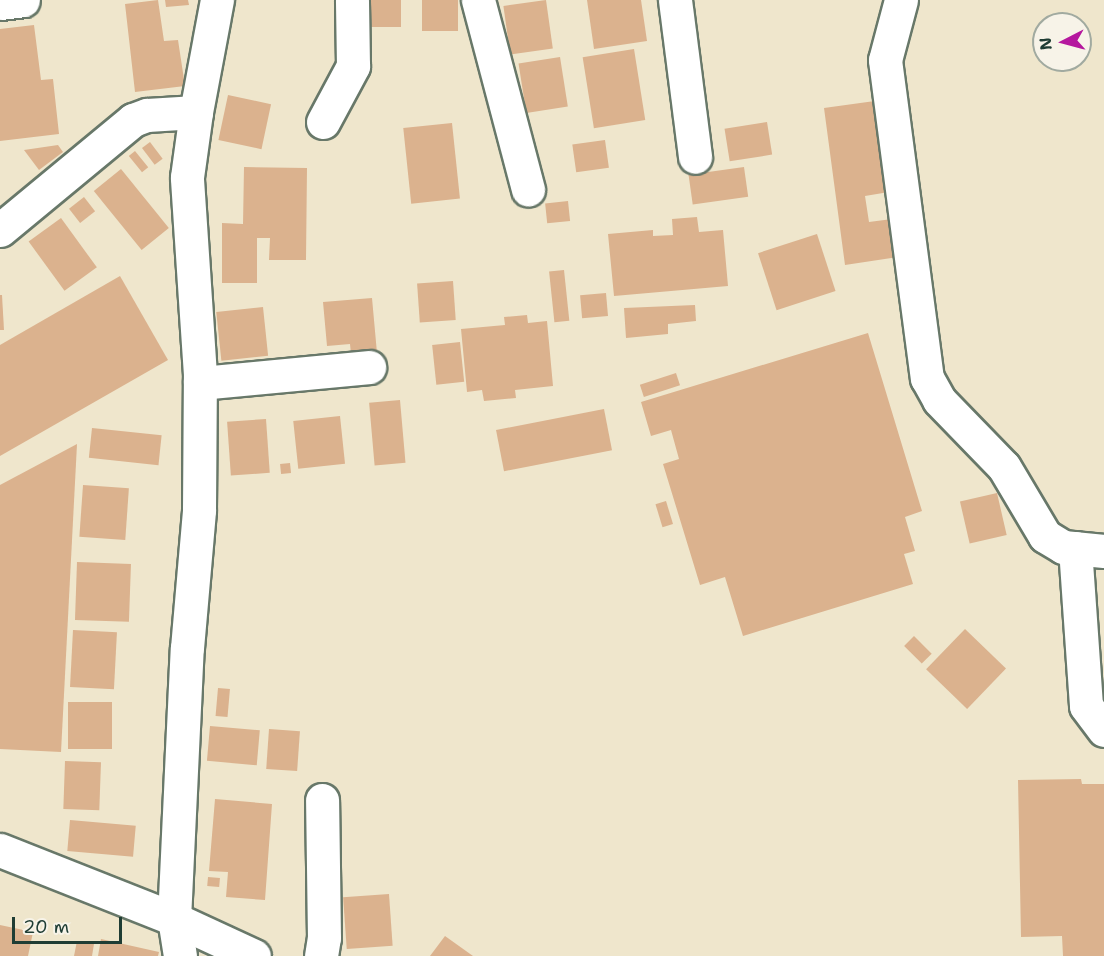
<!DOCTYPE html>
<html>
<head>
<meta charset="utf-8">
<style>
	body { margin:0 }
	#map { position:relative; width:1104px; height:956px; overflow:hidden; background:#efe6cc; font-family:"Shantell Sans",sans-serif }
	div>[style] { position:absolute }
	.building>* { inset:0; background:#dbb28e; transform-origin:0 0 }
	.roads { filter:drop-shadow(2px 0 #687869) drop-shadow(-2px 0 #687869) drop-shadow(0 2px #687869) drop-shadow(0 -2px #687869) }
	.minor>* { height:33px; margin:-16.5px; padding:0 16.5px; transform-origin:16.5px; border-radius:16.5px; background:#fff }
	.tertiary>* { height:33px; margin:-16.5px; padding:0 16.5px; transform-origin:16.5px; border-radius:16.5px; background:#fff }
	span { translate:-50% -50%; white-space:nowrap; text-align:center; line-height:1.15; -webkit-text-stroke:4.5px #f7f3e8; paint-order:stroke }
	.north { position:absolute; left:1032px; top:12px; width:60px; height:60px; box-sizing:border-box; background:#f7f3e8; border:2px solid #a1aaa0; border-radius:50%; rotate:264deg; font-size:16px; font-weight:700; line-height:24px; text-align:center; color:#1f3d34 }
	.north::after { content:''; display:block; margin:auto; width:21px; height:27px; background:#b5179e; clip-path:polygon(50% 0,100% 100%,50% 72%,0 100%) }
	.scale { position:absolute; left:12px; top:917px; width:110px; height:27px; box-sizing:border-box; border:3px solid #1f3d34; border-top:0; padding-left:8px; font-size:18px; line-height:21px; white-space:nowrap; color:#1f3d34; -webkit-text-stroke:4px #f7f3e8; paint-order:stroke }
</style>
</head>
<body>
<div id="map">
	<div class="building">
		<i style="clip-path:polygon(158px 0,164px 41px,178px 40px,185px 86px,135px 92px,125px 4px)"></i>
		<i style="clip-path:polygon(165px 0,188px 0,189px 5px,166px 7px)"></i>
		<i style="left:370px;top:0;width:31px;height:27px"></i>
		<i style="left:422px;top:0;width:36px;height:31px"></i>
		<i style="left:546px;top:0;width:49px;height:43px;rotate:82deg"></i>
		<i style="clip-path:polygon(587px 0,641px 0,647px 41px,594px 49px)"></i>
		<i style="clip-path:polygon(34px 25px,41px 80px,53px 79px,59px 134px,0 141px,0 29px)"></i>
		<i style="left:634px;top:49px;width:72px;height:52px;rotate:81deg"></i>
		<i style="left:560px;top:57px;width:50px;height:42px;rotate:81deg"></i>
		<i style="left:228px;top:95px;width:44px;height:46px;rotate:12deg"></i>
		<i style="clip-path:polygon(882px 100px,895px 191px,865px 196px,869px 222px,892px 219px,898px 257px,845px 265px,824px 108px)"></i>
		<i style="left:767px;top:122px;width:33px;height:43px;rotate:81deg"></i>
		<i style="left:452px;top:123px;width:76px;height:49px;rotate:84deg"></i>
		<i style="left:605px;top:140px;width:28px;height:33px;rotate:82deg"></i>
		<i style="left:150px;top:142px;width:21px;height:10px;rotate:53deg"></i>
		<i style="clip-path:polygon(58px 145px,63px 152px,39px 170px,24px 150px)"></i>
		<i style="left:135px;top:151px;width:21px;height:8px;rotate:51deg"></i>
		<i style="clip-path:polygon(244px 167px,307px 168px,306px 260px,269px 260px,270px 238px,257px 238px,257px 283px,222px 283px,222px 223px,243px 224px)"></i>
		<i style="left:744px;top:167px;width:30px;height:56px;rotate:82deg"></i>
		<i style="left:121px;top:169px;width:76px;height:35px;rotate:51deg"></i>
		<i style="left:84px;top:197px;width:18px;height:19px;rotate:52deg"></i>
		<i style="left:568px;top:201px;width:20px;height:23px;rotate:84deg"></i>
		<i style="clip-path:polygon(697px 217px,699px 232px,723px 230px,728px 286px,614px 296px,608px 234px,653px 230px,653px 236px,673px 235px,672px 219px)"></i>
		<i style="left:61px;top:218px;width:61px;height:40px;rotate:54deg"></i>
		<i style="left:817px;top:234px;width:60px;height:62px;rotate:72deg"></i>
		<i style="left:564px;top:270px;width:51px;height:15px;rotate:84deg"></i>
		<i style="clip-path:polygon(120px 276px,168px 360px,0 456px,0 345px)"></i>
		<i style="left:453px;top:281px;width:39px;height:36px;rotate:86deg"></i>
		<i style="left:606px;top:293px;width:23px;height:26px;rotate:85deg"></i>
		<i style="clip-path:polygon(0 295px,2px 295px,4px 330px,0 330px)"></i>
		<i style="clip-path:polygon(372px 298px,377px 353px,351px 354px,350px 344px,327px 346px,323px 302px)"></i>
		<i style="clip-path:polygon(695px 305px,696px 321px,668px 324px,668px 334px,626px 338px,624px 308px)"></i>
		<i style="left:263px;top:307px;width:49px;height:47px;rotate:84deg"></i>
		<i style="clip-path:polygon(527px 315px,528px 323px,547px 321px,553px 386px,515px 390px,516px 398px,484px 401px,482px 390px,467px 392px,461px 329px,505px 325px,504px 317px)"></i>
		<i style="clip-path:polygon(868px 333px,922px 511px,905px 517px,915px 551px,904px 554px,913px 584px,743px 636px,725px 577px,700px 585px,663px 464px,679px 459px,671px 430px,651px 436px,641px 402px)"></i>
		<i style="left:460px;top:342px;width:40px;height:28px;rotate:84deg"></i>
		<i style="left:676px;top:373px;width:13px;height:38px;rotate:72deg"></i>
		<i style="left:400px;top:400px;width:63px;height:31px;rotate:85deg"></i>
		<i style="left:604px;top:409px;width:42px;height:110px;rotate:79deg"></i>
		<i style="left:340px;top:416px;width:48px;height:47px;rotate:84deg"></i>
		<i style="left:266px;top:419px;width:54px;height:39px;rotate:86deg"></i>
		<i style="left:92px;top:428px;width:70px;height:30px;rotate:6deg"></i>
		<i style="clip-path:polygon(77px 444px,61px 752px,0 749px,0 485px)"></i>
		<i style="left:290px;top:463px;width:10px;height:10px;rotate:84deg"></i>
		<i style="left:83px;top:485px;width:46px;height:52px;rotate:4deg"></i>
		<i style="left:997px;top:493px;width:43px;height:38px;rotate:77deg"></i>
		<i style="left:666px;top:501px;width:24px;height:11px;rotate:73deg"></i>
		<i style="left:77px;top:562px;width:54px;height:58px;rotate:2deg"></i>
		<i style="left:965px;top:629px;width:57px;height:56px;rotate:44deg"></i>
		<i style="left:73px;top:630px;width:44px;height:57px;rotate:3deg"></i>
		<i style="left:914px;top:636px;width:25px;height:14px;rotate:45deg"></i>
		<i style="left:218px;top:688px;width:12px;height:28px;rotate:5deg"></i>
		<i style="left:68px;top:702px;width:44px;height:47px"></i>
		<i style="left:210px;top:726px;width:50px;height:35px;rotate:5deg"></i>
		<i style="left:269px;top:729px;width:31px;height:40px;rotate:4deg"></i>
		<i style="left:65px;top:761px;width:36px;height:48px;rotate:2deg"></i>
		<i style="clip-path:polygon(1081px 779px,1082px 784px,1104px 784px,1104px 956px,1063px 956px,1062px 936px,1021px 937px,1018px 780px)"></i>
		<i style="clip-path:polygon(215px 799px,272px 804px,265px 900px,226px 897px,228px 872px,209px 871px)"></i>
		<i style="left:70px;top:820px;width:66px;height:31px;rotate:5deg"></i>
		<i style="left:208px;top:877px;width:12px;height:9px;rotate:5deg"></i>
		<i style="left:389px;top:894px;width:52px;height:46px;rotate:86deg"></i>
		<i style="clip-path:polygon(0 925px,33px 932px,28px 956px,0 956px)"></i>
		<i style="clip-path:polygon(445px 936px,473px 956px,430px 956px)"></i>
		<i style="clip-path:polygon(101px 939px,159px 952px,158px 956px,98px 956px)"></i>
		<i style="clip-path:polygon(77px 941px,94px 944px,92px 956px,74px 956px)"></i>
	</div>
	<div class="roads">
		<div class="minor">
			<i style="left:478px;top:0;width:196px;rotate:75.2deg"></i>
			<i style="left:675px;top:0;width:158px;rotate:82.7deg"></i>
			<i style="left:901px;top:0;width:62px;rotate:104.9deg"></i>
			<i style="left:885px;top:60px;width:321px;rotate:82.5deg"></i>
			<i style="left:927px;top:378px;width:25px;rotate:61deg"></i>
			<i style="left:939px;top:400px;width:93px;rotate:45.9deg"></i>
			<i style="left:1004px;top:467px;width:80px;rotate:59.3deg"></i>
			<i style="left:1045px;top:536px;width:21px;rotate:31deg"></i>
			<i style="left:1063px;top:547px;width:41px;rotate:5.6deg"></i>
			<i style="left:0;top:3px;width:23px;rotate:-7deg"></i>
			<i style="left:323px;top:122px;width:64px;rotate:-61.8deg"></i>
			<i style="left:353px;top:66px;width:66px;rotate:-90.9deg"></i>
			<i style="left:0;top:230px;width:173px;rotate:-39.6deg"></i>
			<i style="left:133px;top:120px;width:15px;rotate:-20deg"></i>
			<i style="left:147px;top:115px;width:49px;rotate:-3.5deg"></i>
			<i style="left:196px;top:112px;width:114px;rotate:-79.4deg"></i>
			<i style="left:200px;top:383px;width:170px;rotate:-5.4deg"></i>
			<i style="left:1075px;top:548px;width:158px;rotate:86deg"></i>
			<i style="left:1086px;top:706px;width:30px;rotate:53deg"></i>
			<i style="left:180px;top:956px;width:37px;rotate:-99deg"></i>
			<i style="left:174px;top:919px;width:271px;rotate:-87.3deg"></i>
			<i style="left:187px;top:648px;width:139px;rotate:-85deg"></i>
			<i style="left:199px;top:510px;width:135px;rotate:-89.6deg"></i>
			<i style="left:200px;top:375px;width:198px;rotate:-93.8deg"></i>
			<i style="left:187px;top:177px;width:66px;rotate:-82.1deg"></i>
			<i style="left:321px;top:956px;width:18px;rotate:-81deg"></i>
			<i style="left:324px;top:938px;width:138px;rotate:-90.8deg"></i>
		</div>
		<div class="tertiary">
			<i style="left:0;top:850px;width:187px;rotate:21.6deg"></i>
			<i style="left:174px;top:919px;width:88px;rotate:24.8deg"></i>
		</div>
	</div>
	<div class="north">N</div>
	<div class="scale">20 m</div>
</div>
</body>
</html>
